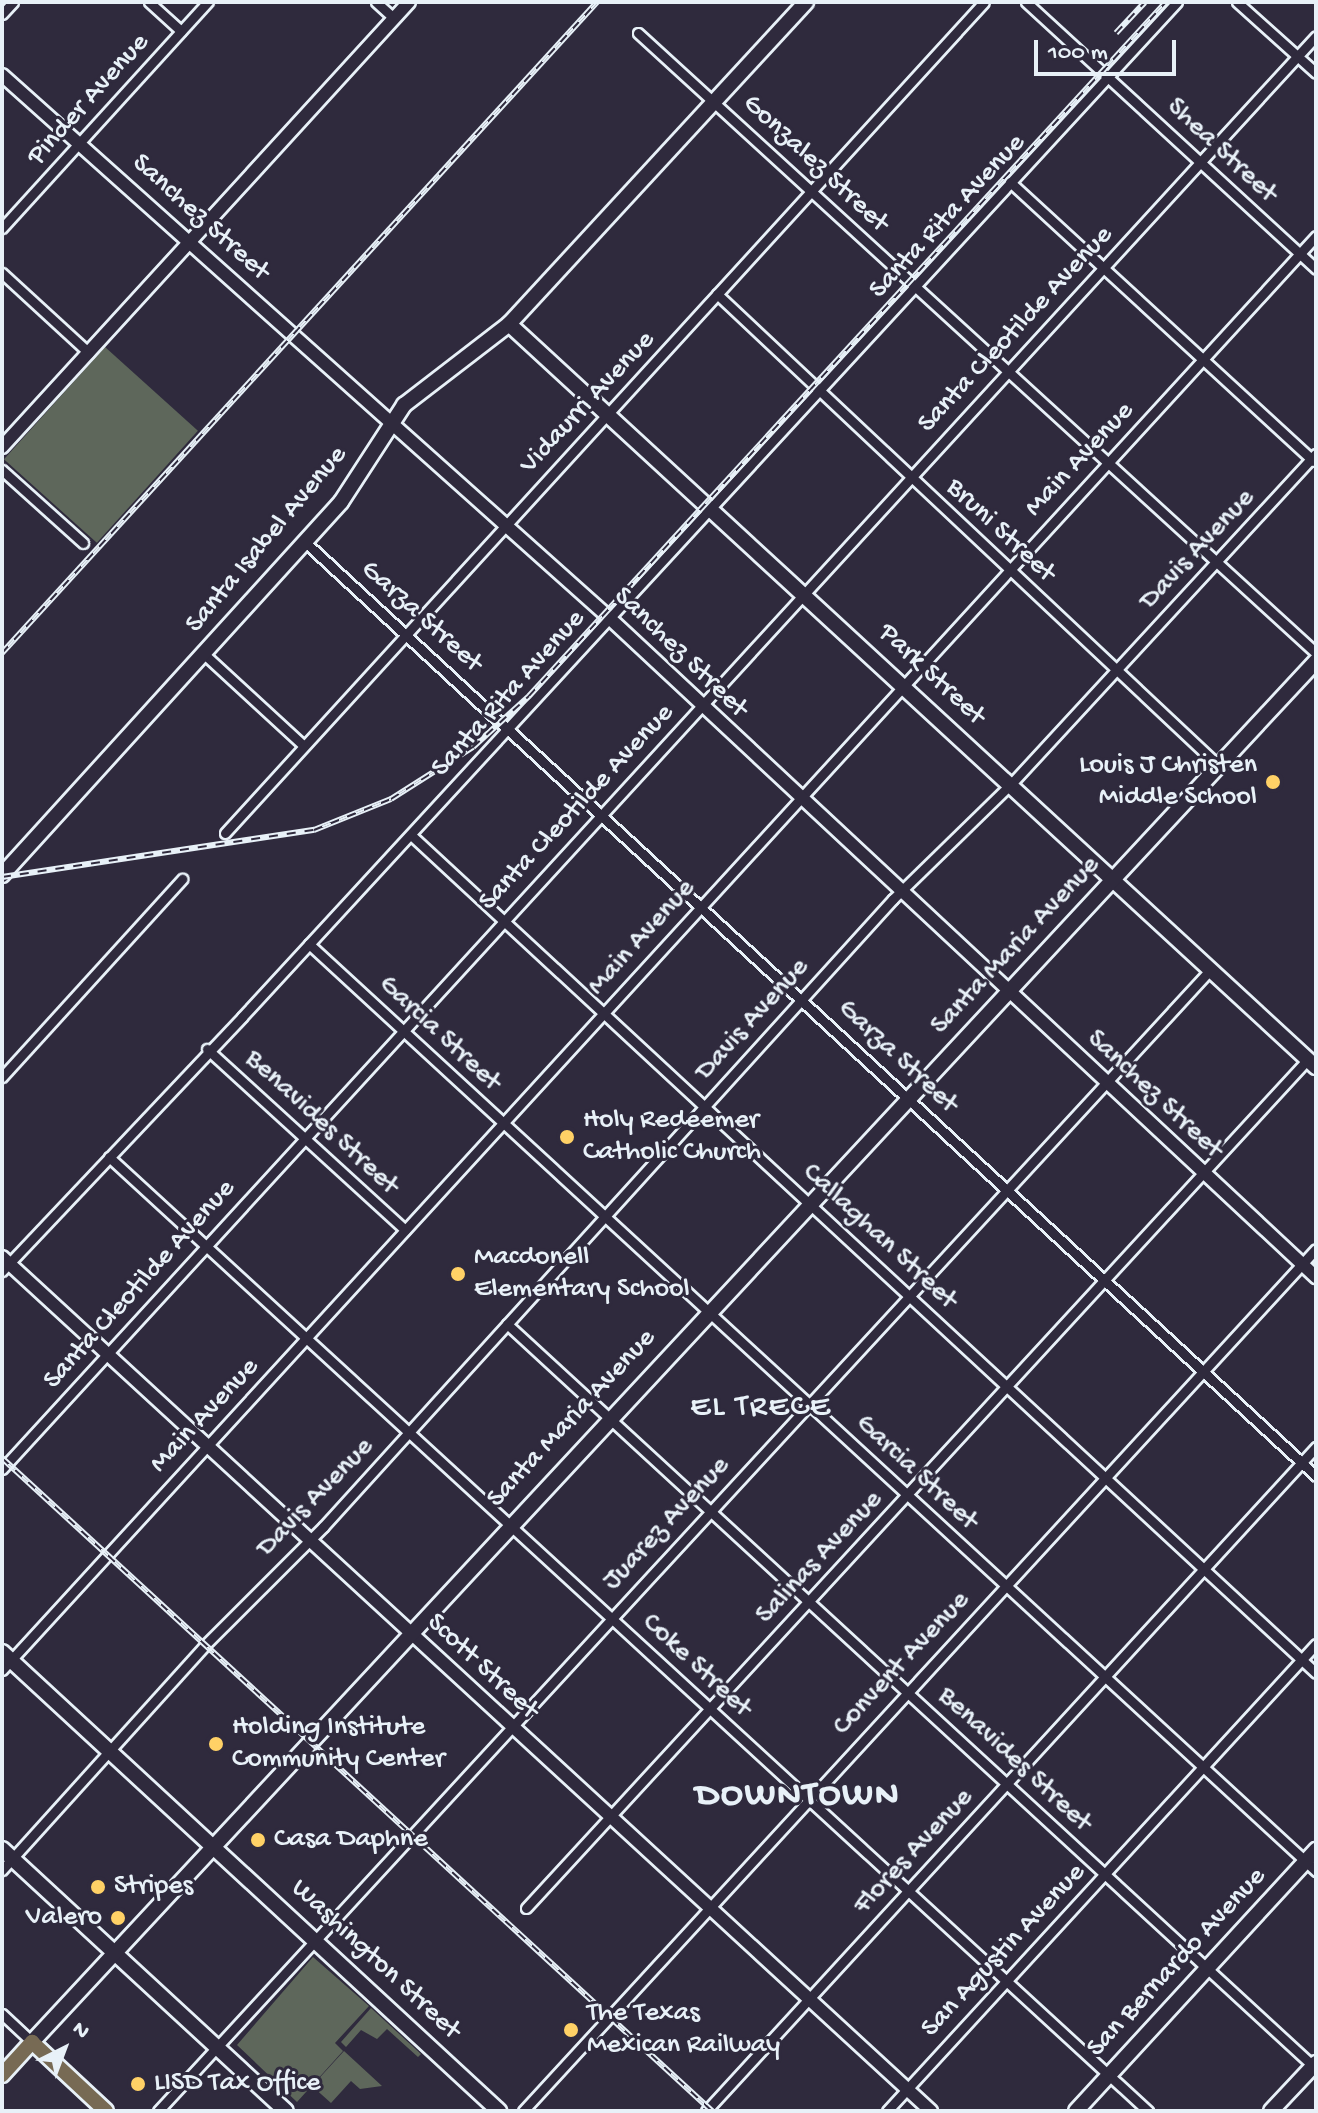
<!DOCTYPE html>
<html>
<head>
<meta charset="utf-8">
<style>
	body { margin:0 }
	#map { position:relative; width:1318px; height:2113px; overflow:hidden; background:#2f2a3d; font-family:"Gochi Hand",sans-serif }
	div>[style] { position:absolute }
	.green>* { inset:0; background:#5e675b; transform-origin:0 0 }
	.roads { filter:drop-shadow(2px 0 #e8f1f8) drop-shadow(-2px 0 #e8f1f8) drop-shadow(0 2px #e8f1f8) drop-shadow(0 -2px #e8f1f8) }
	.minor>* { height:9px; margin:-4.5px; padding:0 4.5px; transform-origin:4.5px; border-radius:4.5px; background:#2f2a3d }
	.tertiary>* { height:12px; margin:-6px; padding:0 6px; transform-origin:6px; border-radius:6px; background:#2f2a3d }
	.secondary>* { height:14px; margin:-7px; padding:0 7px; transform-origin:7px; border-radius:7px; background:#2f2a3d }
	.primary>* { height:14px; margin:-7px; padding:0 7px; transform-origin:7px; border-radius:7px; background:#776a54 }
	.rail>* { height:6px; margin-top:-3px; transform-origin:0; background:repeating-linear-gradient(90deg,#2f2a3d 0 9px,#e8f1f8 0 18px); box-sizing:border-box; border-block:2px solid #e8f1f8 }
	.dots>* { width:22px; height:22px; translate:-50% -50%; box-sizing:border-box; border:4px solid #2f2a3d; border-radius:50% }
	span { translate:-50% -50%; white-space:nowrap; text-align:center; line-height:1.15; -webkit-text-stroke:6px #2f2a3d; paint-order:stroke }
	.street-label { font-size:28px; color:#e8f1f8 }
	.poi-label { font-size:28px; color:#e8f1f8 }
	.right { translate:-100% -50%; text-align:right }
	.left { translate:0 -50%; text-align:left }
	.quarter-label { font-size:32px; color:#e8f1f8; letter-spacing:2px }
	.district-label { font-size:36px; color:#e8f1f8; font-weight:700; letter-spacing:2px }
	.frame { position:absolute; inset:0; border:4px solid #e8f1f8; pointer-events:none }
	.north { position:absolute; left:24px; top:2009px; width:80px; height:80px; -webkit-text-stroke:6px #2f2a3d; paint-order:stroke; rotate:42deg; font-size:22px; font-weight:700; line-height:32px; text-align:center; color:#e8f1f8 }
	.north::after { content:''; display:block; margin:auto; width:28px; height:36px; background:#e8f1f8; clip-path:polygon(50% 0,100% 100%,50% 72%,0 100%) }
	.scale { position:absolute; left:1034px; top:40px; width:142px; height:36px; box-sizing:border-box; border:4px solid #e8f1f8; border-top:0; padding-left:10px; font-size:24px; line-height:28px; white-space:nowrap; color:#e8f1f8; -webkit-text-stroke:6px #2f2a3d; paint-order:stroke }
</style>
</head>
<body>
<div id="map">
	<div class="green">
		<i style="left:105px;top:347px;width:125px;height:151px;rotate:42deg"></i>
		<i style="clip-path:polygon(313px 1957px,369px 2006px,335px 2043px,343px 2051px,297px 2102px,237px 2045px)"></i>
		<i style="clip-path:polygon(371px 2008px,421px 2054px,418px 2057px,387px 2029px,377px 2039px,361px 2030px,346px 2047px,341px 2042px)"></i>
		<i style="clip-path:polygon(344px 2051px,382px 2086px,360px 2089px,351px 2081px,331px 2103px,312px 2086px)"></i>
	</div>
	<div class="roads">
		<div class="minor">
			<i style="left:149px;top:2px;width:43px;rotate:42.2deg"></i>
			<i style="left:376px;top:2px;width:24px;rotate:42deg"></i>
			<i style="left:1026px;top:2px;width:394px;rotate:42.6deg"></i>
			<i style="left:1237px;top:2px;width:106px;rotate:41.9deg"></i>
			<i style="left:2px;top:14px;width:16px;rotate:-47deg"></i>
			<i style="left:638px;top:33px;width:919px;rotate:42.44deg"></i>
			<i style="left:1010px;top:182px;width:412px;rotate:42.6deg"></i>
			<i style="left:2px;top:228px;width:306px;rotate:-47.7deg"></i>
			<i style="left:2px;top:273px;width:118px;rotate:42.6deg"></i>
			<i style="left:717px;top:294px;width:689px;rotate:43.24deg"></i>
			<i style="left:2px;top:470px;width:109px;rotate:42deg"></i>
			<i style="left:305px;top:542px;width:1376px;rotate:42.73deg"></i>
			<i style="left:204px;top:654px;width:134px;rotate:42.6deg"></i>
			<i style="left:225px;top:833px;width:1125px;rotate:-47.59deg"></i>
			<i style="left:411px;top:835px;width:1233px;rotate:42.8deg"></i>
			<i style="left:309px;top:944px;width:1369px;rotate:42.63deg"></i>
			<i style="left:207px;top:1049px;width:268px;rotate:42.4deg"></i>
			<i style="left:2px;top:1077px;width:268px;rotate:-47.7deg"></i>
			<i style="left:109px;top:1157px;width:1411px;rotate:42.56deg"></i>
			<i style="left:2px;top:1271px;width:349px;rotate:-46.6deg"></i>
			<i style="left:242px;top:1017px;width:1380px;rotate:-47.35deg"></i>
			<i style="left:507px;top:1324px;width:1096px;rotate:42.63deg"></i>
			<i style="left:2px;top:1469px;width:1944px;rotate:-47.48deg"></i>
			<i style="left:2px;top:1670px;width:1945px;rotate:-47.5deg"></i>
			<i style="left:2px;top:1870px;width:303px;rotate:-47.9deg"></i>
			<i style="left:205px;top:1645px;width:167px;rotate:-45deg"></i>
			<i style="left:323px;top:1527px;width:848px;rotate:-47.77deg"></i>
			<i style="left:893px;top:899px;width:165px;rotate:-44.3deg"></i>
			<i style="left:1011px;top:784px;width:449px;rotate:-47.3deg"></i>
			<i style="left:526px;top:1908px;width:1154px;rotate:-47.35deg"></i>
			<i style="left:2px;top:2014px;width:41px;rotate:43deg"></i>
			<i style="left:158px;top:2111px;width:1553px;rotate:-47.32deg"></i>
			<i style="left:523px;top:2111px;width:1171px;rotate:-47.39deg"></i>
			<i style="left:706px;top:2111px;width:902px;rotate:-47.43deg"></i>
			<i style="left:887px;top:2111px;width:634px;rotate:-47.43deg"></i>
		</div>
		<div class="tertiary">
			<i style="left:2px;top:75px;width:807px;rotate:41.79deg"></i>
			<i style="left:604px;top:613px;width:974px;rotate:43deg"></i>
			<i style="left:2px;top:447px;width:603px;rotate:-47.55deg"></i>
			<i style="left:2px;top:1257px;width:1262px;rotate:42.59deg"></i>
		</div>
		<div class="secondary">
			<i style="left:509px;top:324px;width:1097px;rotate:42.64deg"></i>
			<i style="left:2px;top:875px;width:504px;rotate:-47.73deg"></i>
			<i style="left:341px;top:502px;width:116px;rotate:-57deg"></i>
			<i style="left:404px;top:405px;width:133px;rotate:-37.6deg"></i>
			<i style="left:509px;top:324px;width:438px;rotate:-47.3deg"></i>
			<i style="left:2px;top:1652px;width:677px;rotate:42.72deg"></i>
			<i style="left:2px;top:1849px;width:386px;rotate:42.7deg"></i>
			<i style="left:32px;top:2042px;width:1886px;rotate:-47.08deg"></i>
			<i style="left:1076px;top:2111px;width:355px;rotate:-47.4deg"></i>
			<i style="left:1271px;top:2111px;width:66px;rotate:-46.8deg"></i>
		</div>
		<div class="primary">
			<i style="left:2px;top:2075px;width:45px;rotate:-47.7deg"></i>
			<i style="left:32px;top:2042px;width:101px;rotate:43deg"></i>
		</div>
	</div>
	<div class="rail">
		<i style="left:1116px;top:33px;width:42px;rotate:-46.9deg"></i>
		<i style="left:2px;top:653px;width:882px;rotate:-47.57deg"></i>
		<i style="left:2px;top:877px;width:316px;rotate:-8.6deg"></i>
		<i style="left:314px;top:830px;width:83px;rotate:-21.9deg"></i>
		<i style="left:391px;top:799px;width:97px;rotate:-32.4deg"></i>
		<i style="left:473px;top:747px;width:76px;rotate:-42.3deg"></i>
		<i style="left:529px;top:696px;width:942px;rotate:-47.45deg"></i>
		<i style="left:2px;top:1458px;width:965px;rotate:42.61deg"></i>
	</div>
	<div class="dots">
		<i style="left:1273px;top:782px;background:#ffd166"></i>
		<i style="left:567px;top:1137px;background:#ffd166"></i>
		<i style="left:458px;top:1274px;background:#ffd166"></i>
		<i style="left:216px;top:1744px;background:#ffd166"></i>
		<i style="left:258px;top:1840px;background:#ffd166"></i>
		<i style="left:98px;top:1887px;background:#ffd166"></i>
		<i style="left:118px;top:1918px;background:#ffd166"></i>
		<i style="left:571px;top:2030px;background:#ffd166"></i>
		<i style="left:138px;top:2084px;background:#ffd166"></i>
	</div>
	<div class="street-label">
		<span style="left:89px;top:100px;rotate:-48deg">Pinder Avenue</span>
		<span style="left:1221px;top:151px;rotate:43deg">Shea Street</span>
		<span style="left:815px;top:164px;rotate:43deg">Gonzalez Street</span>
		<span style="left:948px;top:217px;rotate:-47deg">Santa Rita Avenue</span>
		<span style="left:200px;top:218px;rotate:42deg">Sanchez Street</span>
		<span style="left:1016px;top:330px;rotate:-47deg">Santa Cleotilde Avenue</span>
		<span style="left:588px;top:403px;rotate:-47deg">Vidaurri Avenue</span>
		<span style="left:1080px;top:460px;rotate:-47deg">Main Avenue</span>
		<span style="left:1000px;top:531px;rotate:43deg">Bruni Street</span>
		<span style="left:267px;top:540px;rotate:-50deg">Santa Isabel Avenue</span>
		<span style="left:1198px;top:550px;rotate:-47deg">Davis Avenue</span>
		<span style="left:421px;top:617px;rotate:42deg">Garza Street</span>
		<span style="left:680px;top:653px;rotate:44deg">Sanchez Street</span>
		<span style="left:931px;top:675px;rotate:43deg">Park Street</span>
		<span style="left:509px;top:694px;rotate:-48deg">Santa Rita Avenue</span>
		<span style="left:577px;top:808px;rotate:-47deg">Santa Cleotilde Avenue</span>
		<span style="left:642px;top:938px;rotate:-48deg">Main Avenue</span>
		<span style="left:1016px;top:946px;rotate:-47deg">Santa Maria Avenue</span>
		<span style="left:753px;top:1020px;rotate:-48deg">Davis Avenue</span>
		<span style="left:439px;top:1034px;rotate:43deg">Garcia Street</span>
		<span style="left:897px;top:1057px;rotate:43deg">Garza Street</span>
		<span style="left:1154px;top:1095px;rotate:43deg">Sanchez Street</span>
		<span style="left:321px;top:1123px;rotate:43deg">Benavides Street</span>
		<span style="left:879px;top:1237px;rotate:43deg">Callaghan Street</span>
		<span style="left:140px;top:1285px;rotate:-48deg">Santa Cleotilde Avenue</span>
		<span style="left:205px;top:1416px;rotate:-47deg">Main Avenue</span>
		<span style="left:572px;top:1419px;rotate:-47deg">Santa Maria Avenue</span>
		<span style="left:916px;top:1473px;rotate:43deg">Garcia Street</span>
		<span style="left:316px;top:1498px;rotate:-46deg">Davis Avenue</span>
		<span style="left:667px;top:1524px;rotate:-47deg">Juarez Avenue</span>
		<span style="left:820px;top:1558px;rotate:-47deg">Salinas Avenue</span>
		<span style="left:902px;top:1664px;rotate:-47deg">Convent Avenue</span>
		<span style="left:696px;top:1666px;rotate:43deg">Coke Street</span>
		<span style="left:482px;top:1667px;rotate:43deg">Scott Street</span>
		<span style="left:1014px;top:1760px;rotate:43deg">Benavides Street</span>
		<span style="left:914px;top:1852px;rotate:-47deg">Flores Avenue</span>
		<span style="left:1004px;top:1951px;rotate:-47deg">San Agustin Avenue</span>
		<span style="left:375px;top:1960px;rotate:43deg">Washington Street</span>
		<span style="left:1177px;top:1963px;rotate:-47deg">San Bernardo Avenue</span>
	</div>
	<div class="poi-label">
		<span class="right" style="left:1257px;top:782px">Louis J Christen<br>Middle School</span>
		<span class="left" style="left:583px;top:1137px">Holy Redeemer<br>Catholic Church</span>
		<span class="left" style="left:474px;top:1274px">Macdonell<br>Elementary School</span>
		<span class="left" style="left:232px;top:1744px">Holding Institute<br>Community Center</span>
		<span class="left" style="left:274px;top:1840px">Casa Daphne</span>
		<span class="left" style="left:114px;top:1887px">Stripes</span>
		<span class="right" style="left:102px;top:1918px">Valero</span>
		<span class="left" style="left:587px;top:2030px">The Texas<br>Mexican Railway</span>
		<span class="left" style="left:154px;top:2084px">LISD Tax Office</span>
	</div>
	<div class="quarter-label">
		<span style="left:761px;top:1408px">EL TRECE</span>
	</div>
	<div class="district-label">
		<span style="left:798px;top:1797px">DOWNTOWN</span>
	</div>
	<div class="frame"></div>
	<div class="north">N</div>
	<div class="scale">100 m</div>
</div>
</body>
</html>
